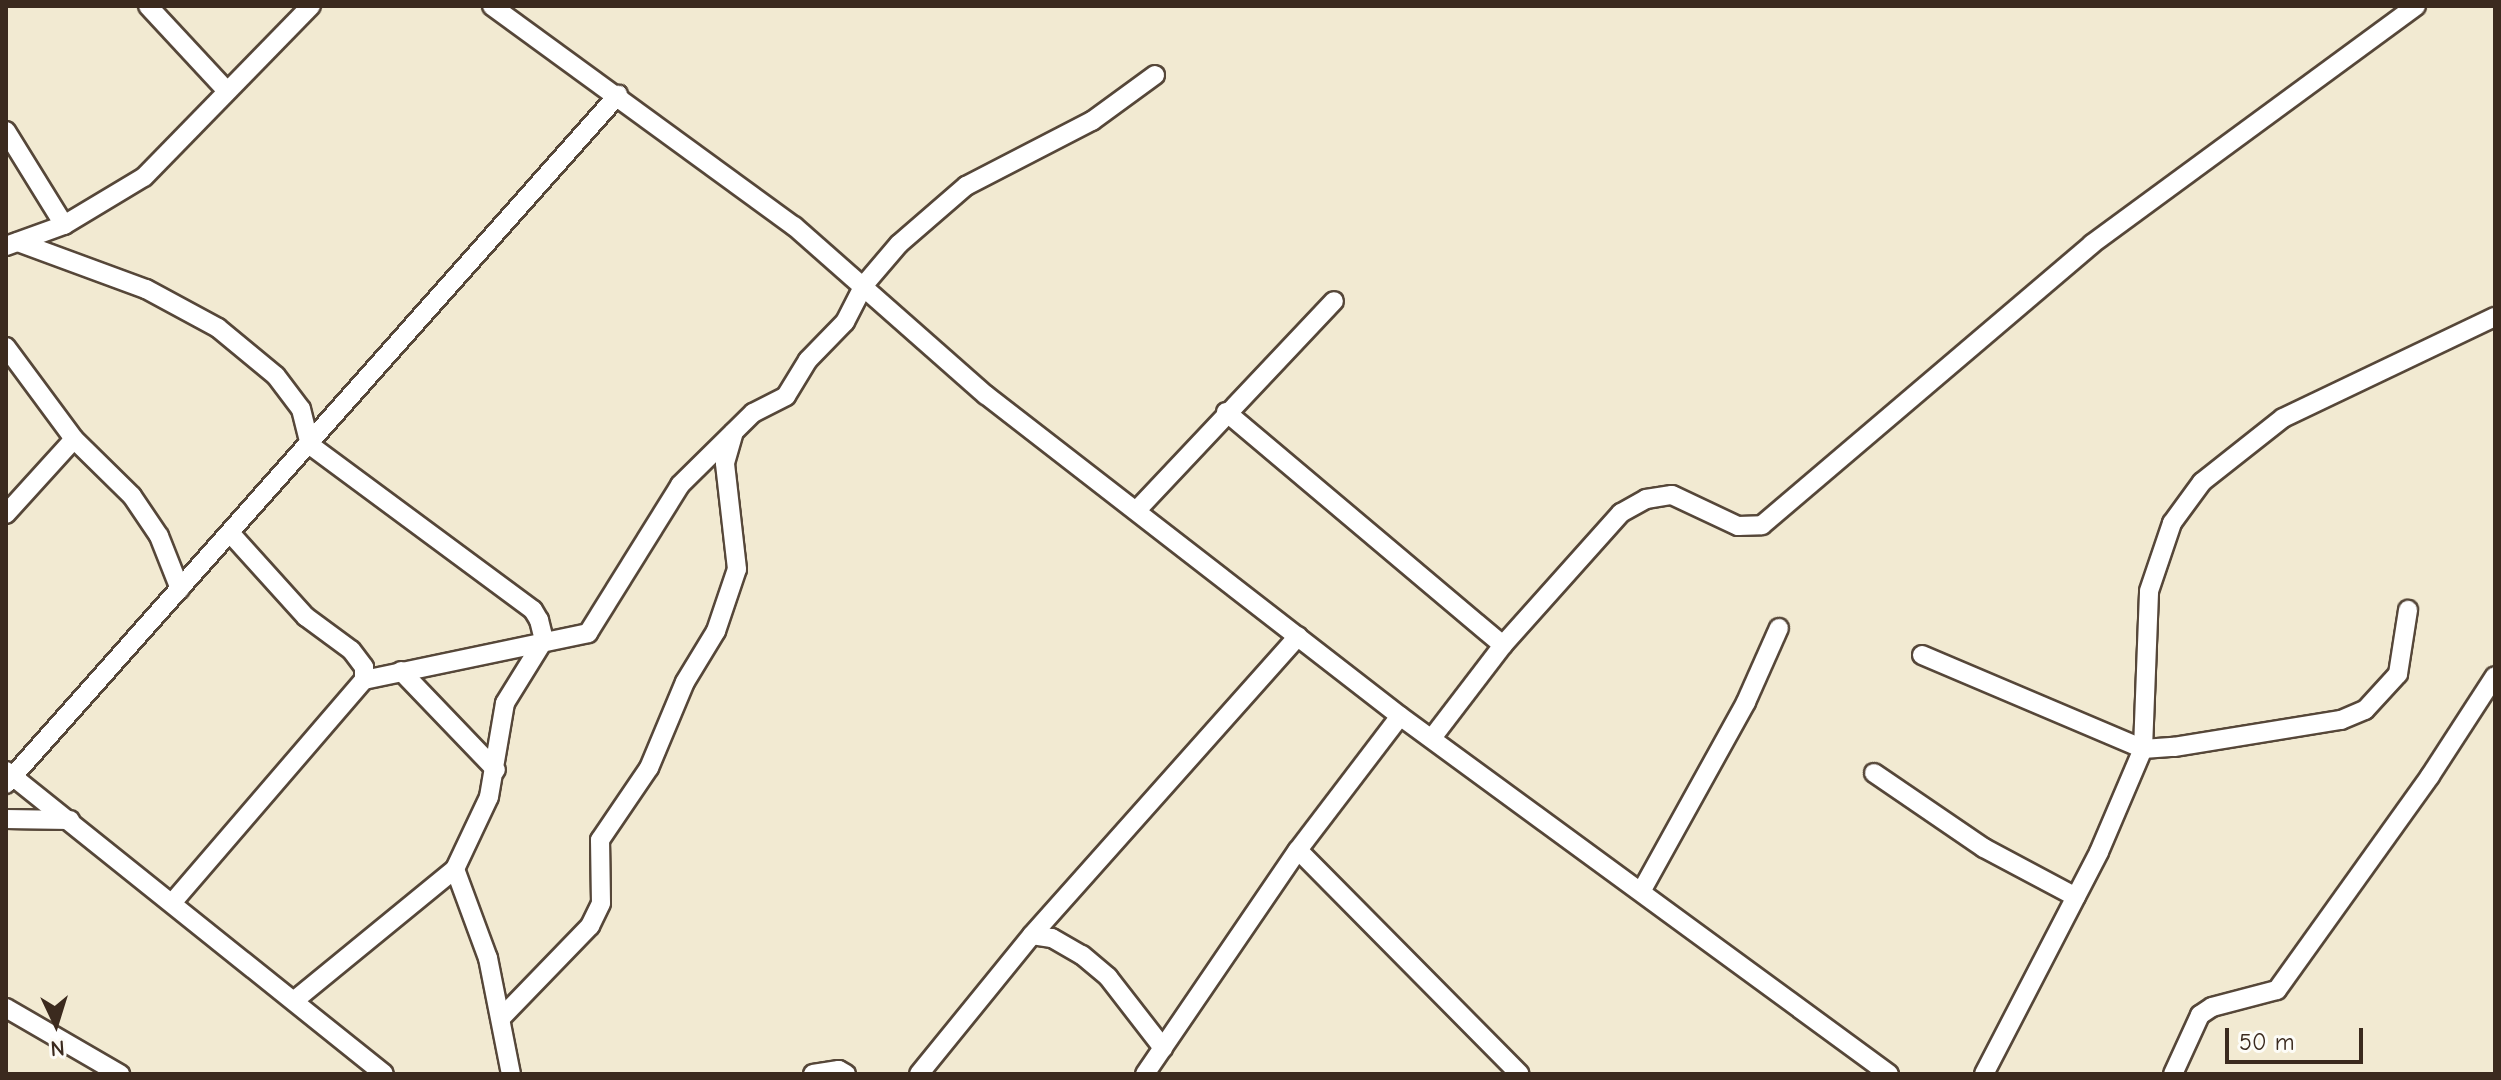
<!DOCTYPE html>
<html>
<head>
<meta charset="utf-8">
<style>
	body { margin:0 }
	#map { position:relative; width:2501px; height:1080px; overflow:hidden; background:#f2ead2; font-family:"Comic Neue",sans-serif }
	div>[style] { position:absolute }
	.roads { filter:drop-shadow(2px 0 #564739) drop-shadow(-2px 0 #564739) drop-shadow(0 2px #564739) drop-shadow(0 -2px #564739) }
	.minor>* { height:18px; margin:-9px; padding:0 9px; transform-origin:9px; border-radius:9px; background:#fff }
	span { translate:-50% -50%; white-space:nowrap; text-align:center; line-height:1.15; -webkit-text-stroke:7px #fdfcf7; paint-order:stroke }
	.frame { position:absolute; inset:0; border:8px solid #3b2a1e; pointer-events:none }
	.north { position:absolute; left:16px; top:984px; width:80px; height:80px; -webkit-text-stroke:6px #fdfcf7; paint-order:stroke; rotate:176deg; font-size:22px; font-weight:700; line-height:32px; text-align:center; color:#3b2a1e }
	.north::after { content:''; display:block; margin:auto; width:28px; height:36px; background:#3b2a1e; clip-path:polygon(50% 0,100% 100%,50% 72%,0 100%) }
	.scale { position:absolute; left:2225px; top:1028px; width:138px; height:36px; box-sizing:border-box; border:4px solid #3b2a1e; border-top:0; padding-left:10px; font-size:24px; line-height:28px; white-space:nowrap; color:#3b2a1e; -webkit-text-stroke:6px #fdfcf7; paint-order:stroke }
</style>
</head>
<body>
<div id="map">
	<div class="roads">
		<div class="minor">
			<i style="left:148px;top:6px;width:116px;rotate:47.1deg"></i>
			<i style="left:492px;top:6px;width:374px;rotate:36.1deg"></i>
			<i style="left:794px;top:226px;width:256px;rotate:41.4deg"></i>
			<i style="left:986px;top:395px;width:524px;rotate:37.79deg"></i>
			<i style="left:1400px;top:716px;width:606px;rotate:36.21deg"></i>
			<i style="left:6px;top:131px;width:110px;rotate:58.3deg"></i>
			<i style="left:18px;top:242px;width:136px;rotate:20.2deg"></i>
			<i style="left:146px;top:289px;width:82px;rotate:28.4deg"></i>
			<i style="left:218px;top:328px;width:75px;rotate:39.6deg"></i>
			<i style="left:276px;top:376px;width:41px;rotate:52.9deg"></i>
			<i style="left:301px;top:409px;width:37px;rotate:76deg"></i>
			<i style="left:310px;top:445px;width:277px;rotate:36.5deg"></i>
			<i style="left:533px;top:610px;width:12px;rotate:59deg"></i>
			<i style="left:539px;top:620px;width:21px;rotate:76deg"></i>
			<i style="left:544px;top:640px;width:74px;rotate:121.8deg"></i>
			<i style="left:505px;top:703px;width:95px;rotate:99.7deg"></i>
			<i style="left:489px;top:797px;width:80px;rotate:115.3deg"></i>
			<i style="left:455px;top:869px;width:208px;rotate:140.7deg"></i>
			<i style="left:6px;top:246px;width:62px;rotate:-19.9deg"></i>
			<i style="left:64px;top:225px;width:93px;rotate:-31deg"></i>
			<i style="left:144px;top:177px;width:239px;rotate:-45.7deg"></i>
			<i style="left:6px;top:347px;width:114px;rotate:53.5deg"></i>
			<i style="left:74px;top:439px;width:81px;rotate:44.5deg"></i>
			<i style="left:132px;top:496px;width:48px;rotate:56deg"></i>
			<i style="left:159px;top:536px;width:57px;rotate:68.4deg"></i>
			<i style="left:1226px;top:412px;width:362px;rotate:40.1deg"></i>
			<i style="left:1137px;top:510px;width:287px;rotate:-46.7deg"></i>
			<i style="left:6px;top:514px;width:101px;rotate:-47.8deg"></i>
			<i style="left:1922px;top:655px;width:240px;rotate:23deg"></i>
			<i style="left:2143px;top:749px;width:31px;rotate:-4deg"></i>
			<i style="left:2174px;top:747px;width:169px;rotate:-9.2deg"></i>
			<i style="left:2341px;top:720px;width:26px;rotate:-23deg"></i>
			<i style="left:2365px;top:710px;width:49px;rotate:-47.5deg"></i>
			<i style="left:2398px;top:674px;width:65px;rotate:-81.1deg"></i>
			<i style="left:401px;top:671px;width:137px;rotate:46.2deg"></i>
			<i style="left:364px;top:680px;width:229px;rotate:-11.8deg"></i>
			<i style="left:588px;top:633px;width:174px;rotate:-58.1deg"></i>
			<i style="left:680px;top:485px;width:103px;rotate:-44.6deg"></i>
			<i style="left:753px;top:413px;width:37px;rotate:-27deg"></i>
			<i style="left:786px;top:396px;width:42px;rotate:-58.6deg"></i>
			<i style="left:808px;top:360px;width:53px;rotate:-45.8deg"></i>
			<i style="left:845px;top:322px;width:42px;rotate:-62.8deg"></i>
			<i style="left:864px;top:285px;width:54px;rotate:-49.5deg"></i>
			<i style="left:899px;top:244px;width:89px;rotate:-40.9deg"></i>
			<i style="left:966px;top:186px;width:142px;rotate:-27.3deg"></i>
			<i style="left:1092px;top:121px;width:78px;rotate:-36.1deg"></i>
			<i style="left:1432px;top:738px;width:117px;rotate:-52.6deg"></i>
			<i style="left:1503px;top:645px;width:177px;rotate:-48.2deg"></i>
			<i style="left:1621px;top:513px;width:29px;rotate:-29deg"></i>
			<i style="left:1646px;top:499px;width:26px;rotate:-9deg"></i>
			<i style="left:1672px;top:495px;width:73px;rotate:25.2deg"></i>
			<i style="left:1738px;top:526px;width:24px;rotate:-2deg"></i>
			<i style="left:1762px;top:525px;width:433px;rotate:-40.4deg"></i>
			<i style="left:2092px;top:244px;width:402px;rotate:-36.3deg"></i>
			<i style="left:6px;top:771px;width:484px;rotate:38.7deg"></i>
			<i style="left:1874px;top:773px;width:133px;rotate:34.3deg"></i>
			<i style="left:1984px;top:848px;width:104px;rotate:28deg"></i>
			<i style="left:6px;top:784px;width:922px;rotate:-48.39deg"></i>
			<i style="left:6px;top:819px;width:64px;rotate:0.9deg"></i>
			<i style="left:1298px;top:850px;width:315px;rotate:45.3deg"></i>
			<i style="left:455px;top:869px;width:95px;rotate:69.7deg"></i>
			<i style="left:488px;top:958px;width:118px;rotate:78.8deg"></i>
			<i style="left:1642px;top:890px;width:215px;rotate:-61deg"></i>
			<i style="left:1746px;top:702px;width:81px;rotate:-66deg"></i>
			<i style="left:172px;top:903px;width:294px;rotate:-49.3deg"></i>
			<i style="left:364px;top:680px;width:13px;rotate:-90deg"></i>
			<i style="left:364px;top:667px;width:21px;rotate:-127deg"></i>
			<i style="left:351px;top:650px;width:56px;rotate:-143.7deg"></i>
			<i style="left:306px;top:617px;width:113px;rotate:-132.1deg"></i>
			<i style="left:1032px;top:935px;width:20px;rotate:9deg"></i>
			<i style="left:1052px;top:938px;width:34px;rotate:30deg"></i>
			<i style="left:1082px;top:955px;width:34px;rotate:40deg"></i>
			<i style="left:1108px;top:977px;width:90px;rotate:52.2deg"></i>
			<i style="left:6px;top:1008px;width:132px;rotate:30.1deg"></i>
			<i style="left:502px;top:1017px;width:127px;rotate:-46deg"></i>
			<i style="left:590px;top:926px;width:25px;rotate:-64deg"></i>
			<i style="left:601px;top:903px;width:63px;rotate:-90.9deg"></i>
			<i style="left:600px;top:840px;width:87px;rotate:-55.8deg"></i>
			<i style="left:649px;top:768px;width:93px;rotate:-67.3deg"></i>
			<i style="left:685px;top:682px;width:60px;rotate:-58.7deg"></i>
			<i style="left:716px;top:631px;width:65px;rotate:-71.3deg"></i>
			<i style="left:737px;top:569px;width:107px;rotate:-96.5deg"></i>
			<i style="left:725px;top:463px;width:32px;rotate:-74deg"></i>
			<i style="left:813px;top:1074px;width:26px;rotate:-9deg"></i>
			<i style="left:839px;top:1070px;width:8px;rotate:30deg"></i>
			<i style="left:919px;top:1074px;width:179px;rotate:-50.9deg"></i>
			<i style="left:1032px;top:935px;width:400px;rotate:-48.3deg"></i>
			<i style="left:1145px;top:1074px;width:271px;rotate:-55.7deg"></i>
			<i style="left:1298px;top:850px;width:168px;rotate:-52.7deg"></i>
			<i style="left:1984px;top:1074px;width:250px;rotate:-62.6deg"></i>
			<i style="left:2099px;top:852px;width:112px;rotate:-66.9deg"></i>
			<i style="left:2143px;top:749px;width:158px;rotate:-87.8deg"></i>
			<i style="left:2149px;top:591px;width:72px;rotate:-71.3deg"></i>
			<i style="left:2172px;top:523px;width:51px;rotate:-53.8deg"></i>
			<i style="left:2202px;top:482px;width:103px;rotate:-38.3deg"></i>
			<i style="left:2283px;top:418px;width:235px;rotate:-25.5deg"></i>
			<i style="left:2173px;top:1074px;width:65px;rotate:-65.4deg"></i>
			<i style="left:2200px;top:1015px;width:14px;rotate:-34deg"></i>
			<i style="left:2212px;top:1007px;width:67px;rotate:-14.7deg"></i>
			<i style="left:2277px;top:990px;width:263px;rotate:-54.4deg"></i>
			<i style="left:2430px;top:776px;width:119px;rotate:-57deg"></i>
		</div>
	</div>
	<div class="frame"></div>
	<div class="north">N</div>
	<div class="scale">50 m</div>
</div>
</body>
</html>
